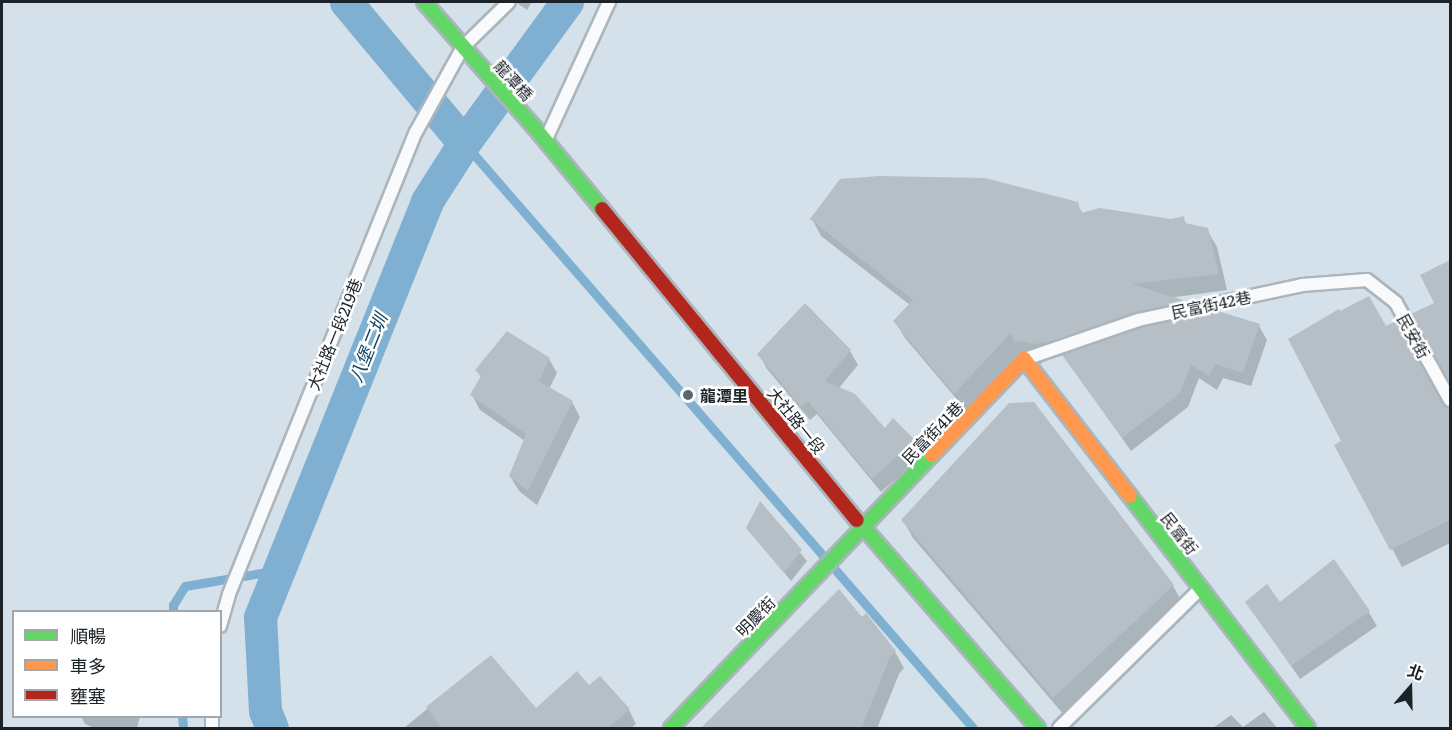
<!DOCTYPE html>
<html>
<head>
<meta charset="utf-8">
<style>
	body { margin:0 }
	#map { position:relative; width:1452px; height:730px; overflow:hidden; background:#d4e1ea; font-family:Literata,"Noto Sans TC",serif }
	div>[style] { position:absolute }
	.shadow>* { inset:0; background:#0003 }
	.stream>* { height:9px; margin:-4.5px; padding:0 4.5px; transform-origin:4.5px; border-radius:4.5px; background:#7fb0d1 }
	.canal>* { height:33px; margin:-16.5px; padding:0 16.5px; transform-origin:16.5px; border-radius:16.5px; background:#7fb0d1 }
	.building>* { inset:0; background:#b6bfc6 }
	.roads { filter:drop-shadow(2px 0 #abb5bc) drop-shadow(-2px 0 #abb5bc) drop-shadow(0 2px #abb5bc) drop-shadow(0 -2px #abb5bc) }
	.lane>* { height:12px; margin:-6px; padding:0 6px; transform-origin:6px; border-radius:6px; background:#f9fafc }
	.fast>* { height:14px; margin:-7px; padding:0 7px; transform-origin:7px; border-radius:7px; background:#63d668 }
	.slow>* { height:14px; margin:-7px; padding:0 7px; transform-origin:7px; border-radius:7px; background:#ff974d }
	.jam>* { height:14px; margin:-7px; padding:0 7px; transform-origin:7px; border-radius:7px; background:#b3261e }
	.dots>* { width:16px; height:16px; translate:-50% -50%; box-sizing:border-box; border:3px solid #fff; border-radius:50% }
	span { translate:-50% -50%; white-space:nowrap; text-align:center; line-height:1.15; -webkit-text-stroke:5px #fff; paint-order:stroke }
	.street-label { font-size:16px; color:#1b2329 }
	.poi-label { font-size:16px; color:#1b2329; font-weight:700 }
	.left { translate:0 -50%; text-align:left }
	.water-label { font-size:18px; color:#104361; font-style:italic }
	.frame { position:absolute; inset:0; border:3px solid #1b2329; pointer-events:none }
	.legend { position:absolute; left:12px; top:610px; width:210px; height:108px; box-sizing:border-box; background:#fff; border:2px solid #a4a7a9; margin:0; padding:8px 10px; list-style:none; font-size:18px; color:#1b2329 }
	.legend li { display:flex; align-items:center; gap:12px; height:30px }
	.legend b { width:30px; border:2px solid #a4a7a9 }
	.north { position:absolute; left:1380px; top:658px; width:60px; height:60px; -webkit-text-stroke:4px #fff; paint-order:stroke; rotate:20deg; font-size:16px; font-weight:700; line-height:24px; text-align:center; color:#1b2329 }
	.north::after { content:''; display:block; margin:auto; width:21px; height:27px; background:#1b2329; clip-path:polygon(50% 0,100% 100%,50% 72%,0 100%) }
</style>
</head>
<body>
<div id="map">
	<div class="shadow">
		<i style="clip-path:polygon(495px 2px,530px 2px,531px 3px,527px 10px,517px 3px,509px 6px)"></i>
		<i style="clip-path:polygon(1077px 204px,1083px 214px,1171px 221px,1183px 218px,1187px 225px,1207px 230px,1217px 247px,1227px 290px,1169px 298px,1185px 303px,1194px 318px,1259px 326px,1267px 340px,1251px 386px,1223px 378px,1217px 390px,1199px 378px,1188px 407px,1131px 451px,1064px 355px,1045px 361px,965px 409px,905px 338px,895px 321px,910px 305px,821px 236px,812px 219px)"></i>
		<i style="clip-path:polygon(1448px 263px,1450px 268px,1450px 381px,1413px 314px,1436px 303px)"></i>
		<i style="clip-path:polygon(1386px 328px,1442px 405px,1450px 410px,1450px 543px,1402px 567px,1336px 445px,1343px 442px)"></i>
		<i style="clip-path:polygon(850px 351px,858px 365px,839px 388px,885px 430px,914px 440px,922px 455px,881px 492px,817px 414px,810px 420px,767px 369px,759px 354px)"></i>
		<i style="clip-path:polygon(549px 359px,557px 373px,549px 389px,572px 402px,580px 417px,537px 505px,519px 491px,510px 476px,525px 441px,480px 410px,472px 395px,481px 378px,477px 370px)"></i>
		<i style="clip-path:polygon(760px 504px,807px 561px,791px 581px,748px 528px)"></i>
		<i style="clip-path:polygon(903px 520px,1173px 586px,1183px 604px,1064px 715px,913px 538px)"></i>
		<i style="clip-path:polygon(1247px 602px,1368px 611px,1377px 626px,1300px 679px)"></i>
		<i style="clip-path:polygon(862px 619px,895px 652px,904px 668px,899px 674px,878px 726px,880px 728px,703px 728px)"></i>
		<i style="clip-path:polygon(490px 657px,536px 711px,629px 710px,636px 724px,631px 728px,404px 728px)"></i>
		<i style="clip-path:polygon(1264px 712px,1277px 728px,1213px 728px,1231px 715px,1243px 727px)"></i>
		<i style="clip-path:polygon(81px 716px,140px 716px,137px 728px,94px 728px,85px 724px)"></i>
	</div>
	<div class="stream">
		<i style="left:464px;top:143px;width:775px;rotate:48.97deg"></i>
		<i style="left:173px;top:612px;width:7px;rotate:-90deg"></i>
		<i style="left:173px;top:605px;width:22px;rotate:-58deg"></i>
		<i style="left:185px;top:586px;width:95px;rotate:-9.7deg"></i>
		<i style="left:182px;top:716px;width:12px;rotate:85deg"></i>
	</div>
	<div class="canal">
		<i style="left:346px;top:2px;width:184px;rotate:50.1deg"></i>
		<i style="left:272px;top:728px;width:18px;rotate:-112deg"></i>
		<i style="left:265px;top:711px;width:94px;rotate:-93deg"></i>
		<i style="left:260px;top:617px;width:448px;rotate:-68.1deg"></i>
		<i style="left:427px;top:201px;width:69px;rotate:-57.5deg"></i>
		<i style="left:464px;top:143px;width:175px;rotate:-53.9deg"></i>
	</div>
	<div class="building">
		<i style="clip-path:polygon(879px 176px,985px 178px,1078px 202px,1081px 213px,1100px 208px,1171px 219px,1184px 216px,1185px 223px,1208px 228px,1219px 274px,1132px 284px,1186px 301px,1135px 312px,1052px 341px,1035px 344px,1020px 341px,1015px 343px,1011px 333px,954px 394px,893px 321px,913px 300px,810px 219px,840px 179px)"></i>
		<i style="clip-path:polygon(1450px 260px,1450px 384px,1411px 314px,1434px 303px,1420px 275px)"></i>
		<i style="clip-path:polygon(1369px 296px,1386px 326px,1396px 321px,1443px 404px,1450px 408px,1450px 520px,1390px 550px,1334px 445px,1341px 441px,1288px 339px,1339px 309px,1340px 311px)"></i>
		<i style="clip-path:polygon(805px 303px,851px 350px,825px 381px,855px 394px,885px 428px,893px 418px,915px 440px,872px 479px,808px 401px,801px 407px,757px 354px)"></i>
		<i style="clip-path:polygon(1218px 311px,1260px 324px,1243px 373px,1215px 364px,1209px 376px,1191px 365px,1180px 393px,1122px 438px,1062px 355px,1140px 328px)"></i>
		<i style="clip-path:polygon(507px 331px,550px 358px,539px 381px,573px 401px,528px 491px,509px 476px,526px 434px,470px 395px,481px 376px,475px 370px)"></i>
		<i style="clip-path:polygon(1034px 402px,1174px 585px,1053px 698px,901px 520px,1009px 403px)"></i>
		<i style="clip-path:polygon(760px 501px,802px 550px,784px 573px,746px 528px)"></i>
		<i style="clip-path:polygon(1334px 559px,1370px 611px,1291px 666px,1245px 602px,1267px 584px,1280px 602px)"></i>
		<i style="clip-path:polygon(839px 589px,862px 617px,866px 613px,896px 651px,890px 657px,861px 729px,700px 729px)"></i>
		<i style="clip-path:polygon(491px 655px,536px 708px,577px 671px,589px 685px,600px 676px,630px 709px,607px 729px,443px 729px,426px 707px)"></i>
	</div>
	<div class="roads">
		<div class="lane">
			<i style="left:546px;top:139px;width:151px;rotate:-65.3deg"></i>
			<i style="left:1025px;top:359px;width:120px;rotate:-19deg"></i>
			<i style="left:1138px;top:320px;width:168px;rotate:-12deg"></i>
			<i style="left:1302px;top:285px;width:65px;rotate:-4.4deg"></i>
			<i style="left:1367px;top:280px;width:37px;rotate:38deg"></i>
			<i style="left:1396px;top:303px;width:111px;rotate:60.9deg"></i>
			<i style="left:220px;top:626px;width:33px;rotate:-74deg"></i>
			<i style="left:229px;top:594px;width:498px;rotate:-68deg"></i>
			<i style="left:416px;top:132px;width:97px;rotate:-61.1deg"></i>
			<i style="left:463px;top:47px;width:64px;rotate:-44.4deg"></i>
			<i style="left:212px;top:716px;width:12px;rotate:90deg"></i>
			<i style="left:1059px;top:728px;width:197px;rotate:-44.6deg"></i>
		</div>
		<div class="fast">
			<i style="left:424px;top:2px;width:168px;rotate:48.6deg"></i>
			<i style="left:535px;top:128px;width:105px;rotate:50.4deg"></i>
			<i style="left:1130px;top:496px;width:292px;rotate:52.5deg"></i>
			<i style="left:857px;top:520px;width:276px;rotate:49deg"></i>
			<i style="left:671px;top:728px;width:378px;rotate:-46.3deg"></i>
		</div>
		<div class="slow">
			<i style="left:932px;top:455px;width:133px;rotate:-46.2deg"></i>
			<i style="left:1024px;top:359px;width:173px;rotate:52.3deg"></i>
		</div>
		<div class="jam">
			<i style="left:602px;top:209px;width:402px;rotate:50.7deg"></i>
		</div>
	</div>
	<div class="dots">
		<i style="left:688px;top:395px;background:#5c666d"></i>
	</div>
	<div class="street-label">
		<span style="left:514px;top:80px;rotate:48deg">龍潭橋</span>
		<span style="left:1211px;top:304px;rotate:-12deg">民富街42巷</span>
		<span style="left:334px;top:334px;rotate:-68deg">大社路一段219巷</span>
		<span style="left:1414px;top:336px;rotate:61deg">民安街</span>
		<span style="left:797px;top:420px;rotate:51deg">大社路一段</span>
		<span style="left:932px;top:432px;rotate:-46deg">民富街41巷</span>
		<span style="left:1180px;top:533px;rotate:52deg">民富街</span>
		<span style="left:755px;top:616px;rotate:-46deg">明慶街</span>
	</div>
	<div class="poi-label">
		<span class="left" style="left:700px;top:395px">龍潭里</span>
	</div>
	<div class="water-label">
		<span style="left:368px;top:348px;rotate:-68deg">八堡二圳</span>
	</div>
	<div class="frame"></div>
	<ul class="legend">
	<li><b style="height:8px;background:#63d668"></b>順暢</li>
	<li><b style="height:8px;background:#ff974d"></b>車多</li>
	<li><b style="height:8px;background:#b3261e"></b>壅塞</li>
	</ul>
	<div class="north">北</div>
</div>
</body>
</html>
